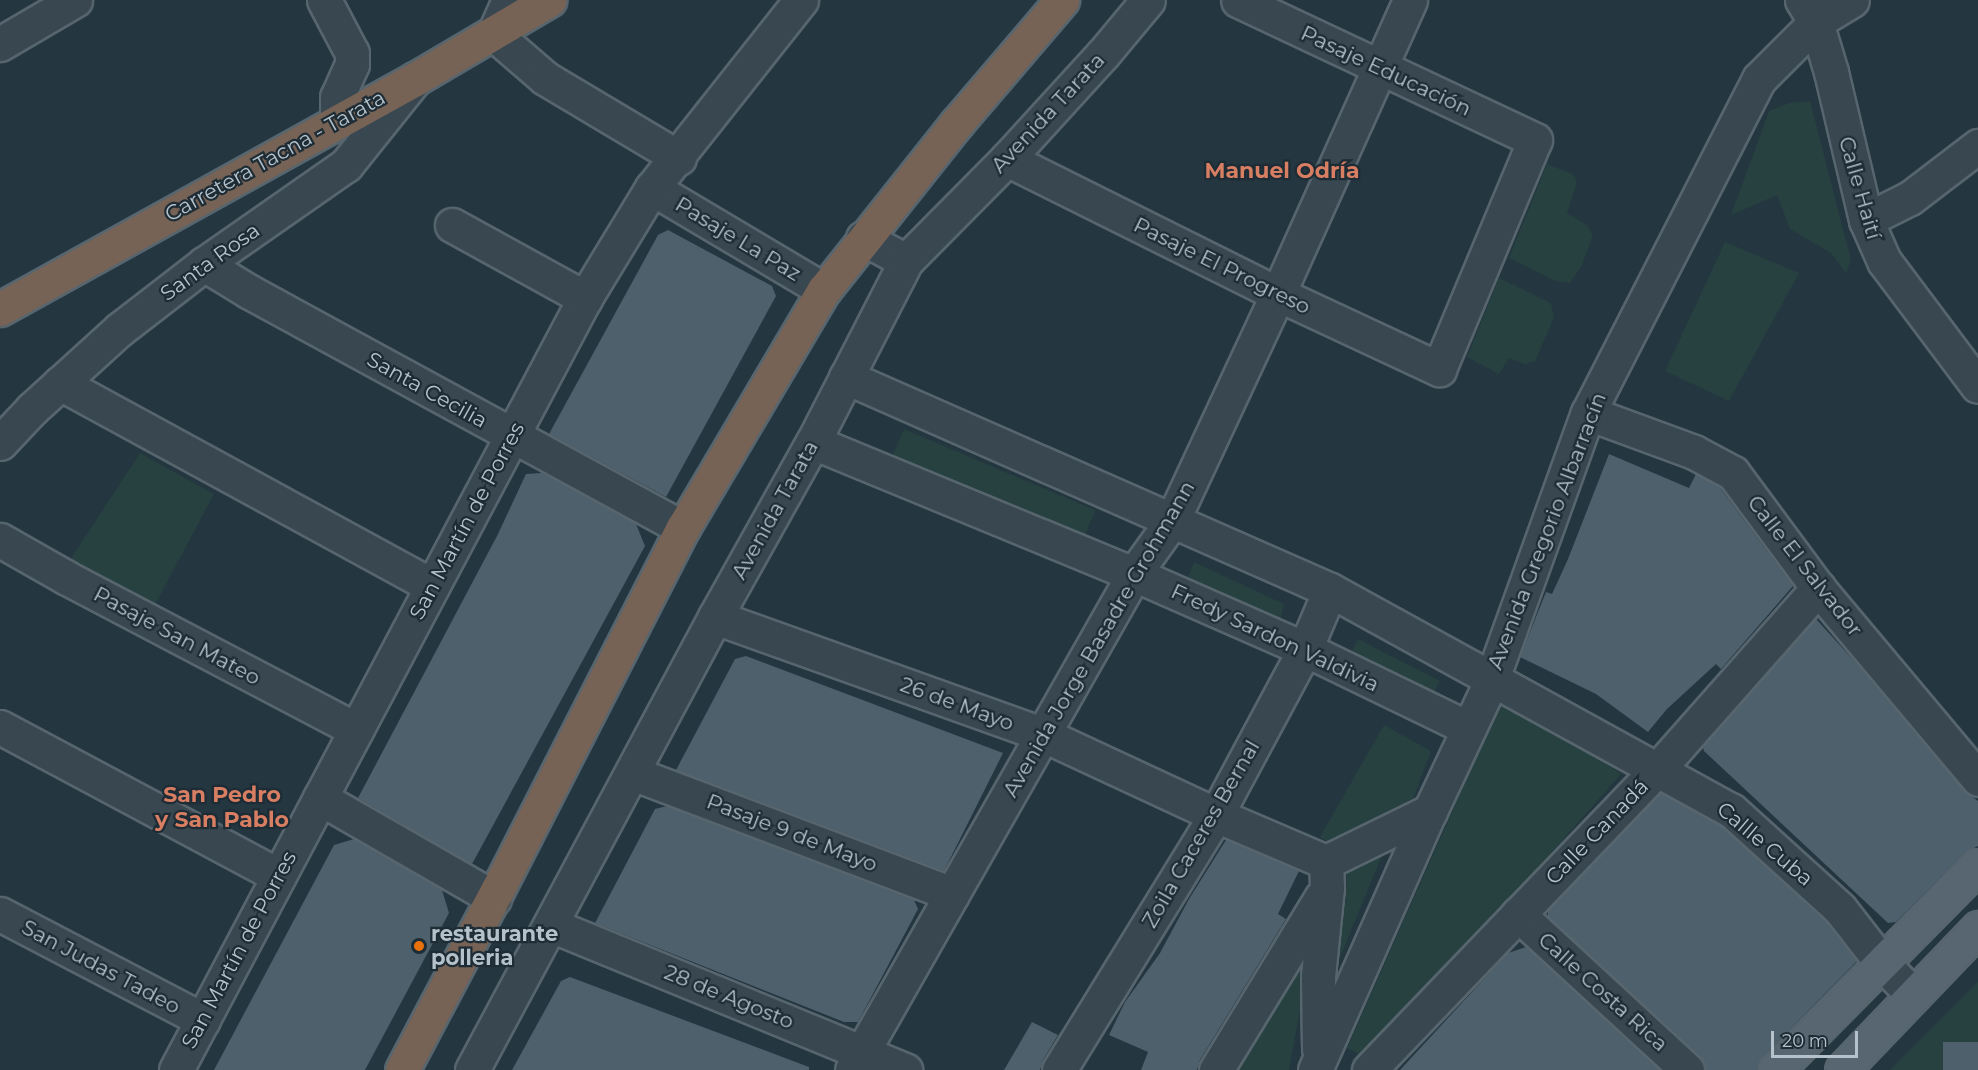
<!DOCTYPE html>
<html>
<head>
<meta charset="utf-8">
<style>
	body { margin:0 }
	#map { position:relative; width:1978px; height:1070px; overflow:hidden; background:#243640; font-family:Montserrat,sans-serif }
	div>[style] { position:absolute }
	.green>* { inset:0; background:#26413f; transform-origin:0 0 }
	.building>* { inset:0; background:#4d606b; transform-origin:0 0 }
	.roads { filter:drop-shadow(2px 0 #57656e) drop-shadow(-2px 0 #57656e) drop-shadow(0 2px #57656e) drop-shadow(0 -2px #57656e) }
	.minor>* { height:33px; margin:-16.5px; padding:0 16.5px; transform-origin:16.5px; border-radius:16.5px; background:#394750 }
	.major>* { height:33px; margin:-16.5px; padding:0 16.5px; transform-origin:16.5px; border-radius:16.5px; background:#576670 }
	.highway>* { height:33px; margin:-16.5px; padding:0 16.5px; transform-origin:16.5px; border-radius:16.5px; background:#766355 }
	.dots>* { width:16px; height:16px; translate:-50% -50%; box-sizing:border-box; border:3px solid #1d2c35; border-radius:50% }
	span { translate:-50% -50%; white-space:nowrap; text-align:center; line-height:1.15; -webkit-text-stroke:4.5px #1d2c35; paint-order:stroke }
	.street-label { font-size:21px; color:#b5c2cb }
	.poi-label { font-size:21px; color:#b5c2cb; font-weight:700 }
	.left { translate:0 -50%; text-align:left }
	.neighbourhood-label { font-size:22px; color:#d87e63; font-weight:700 }
	.scale { position:absolute; left:1771px; top:1031px; width:87px; height:27px; box-sizing:border-box; border:3px solid #b5c2cb; border-top:0; padding-left:8px; font-size:18px; line-height:21px; white-space:nowrap; color:#b5c2cb; -webkit-text-stroke:4px #1d2c35; paint-order:stroke }
</style>
</head>
<body>
<div id="map">
	<div class="green">
		<i style="clip-path:polygon(1810px 101px,1851px 260px,1846px 273px,1831px 253px,1790px 229px,1777px 195px,1731px 215px,1769px 111px,1789px 103px)"></i>
		<i style="clip-path:polygon(1547px 164px,1574px 175px,1577px 183px,1567px 213px,1588px 226px,1593px 236px,1581px 267px,1570px 283px,1556px 281px,1509px 258px)"></i>
		<i style="clip-path:polygon(1725px 242px,1799px 273px,1729px 401px,1665px 371px)"></i>
		<i style="clip-path:polygon(1499px 278px,1551px 303px,1554px 318px,1535px 361px,1525px 364px,1509px 358px,1499px 374px,1467px 357px)"></i>
		<i style="left:904px;top:429px;width:208px;height:34px;rotate:23deg"></i>
		<i style="clip-path:polygon(140px 453px,214px 494px,150px 614px,64px 569px)"></i>
		<i style="clip-path:polygon(1194px 562px,1284px 604px,1279px 627px,1184px 586px)"></i>
		<i style="left:1358px;top:639px;width:92px;height:18px;rotate:27deg"></i>
		<i style="clip-path:polygon(1505px 693px,1621px 774px,1369px 1060px,1347px 1048px)"></i>
		<i style="clip-path:polygon(1384px 725px,1431px 751px,1413px 799px,1328px 842px,1320px 837px)"></i>
		<i style="clip-path:polygon(1386px 846px,1326px 991px,1345px 904px,1347px 873px)"></i>
		<i style="clip-path:polygon(1313px 940px,1289px 1070px,1232px 1070px)"></i>
		<i style="clip-path:polygon(1978px 982px,1978px 1070px,1890px 1070px)"></i>
	</div>
	<div class="building">
		<i style="clip-path:polygon(668px 230px,772px 286px,776px 296px,666px 497px,549px 434px,658px 235px)"></i>
		<i style="clip-path:polygon(1609px 454px,1689px 488px,1696px 474px,1720px 488px,1793px 586px,1721px 669px,1716px 664px,1667px 709px,1648px 732px,1596px 694px,1520px 657px,1546px 592px,1552px 594px,1568px 559px)"></i>
		<i style="clip-path:polygon(542px 473px,636px 524px,645px 546px,472px 864px,358px 798px,497px 536px,526px 474px)"></i>
		<i style="clip-path:polygon(1816px 619px,1858px 665px,1964px 791px,1978px 801px,1978px 846px,1965px 853px,1896px 922px,1888px 923px,1704px 751px,1703px 747px)"></i>
		<i style="clip-path:polygon(746px 656px,1003px 753px,944px 871px,676px 770px,735px 659px)"></i>
		<i style="clip-path:polygon(1661px 793px,1720px 825px,1826px 922px,1857px 961px,1763px 1057px,1758px 1070px,1705px 1070px,1700px 1056px,1548px 917px,1548px 911px)"></i>
		<i style="clip-path:polygon(667px 806px,914px 900px,918px 909px,858px 1022px,844px 1022px,595px 923px,655px 809px)"></i>
		<i style="clip-path:polygon(354px 839px,442px 890px,449px 913px,365px 1070px,214px 1070px,334px 845px)"></i>
		<i style="clip-path:polygon(1226px 840px,1299px 871px,1278px 914px,1286px 919px,1200px 1060px,1197px 1070px,1141px 1070px,1148px 1052px,1109px 1035px,1125px 1002px,1160px 953px,1189px 899px)"></i>
		<i style="clip-path:polygon(1526px 947px,1659px 1070px,1400px 1070px,1508px 953px)"></i>
		<i style="clip-path:polygon(570px 977px,809px 1067px,809px 1070px,512px 1070px,561px 981px)"></i>
		<i style="clip-path:polygon(1032px 1022px,1058px 1035px,1043px 1060px,1040px 1070px,1004px 1070px)"></i>
		<i style="left:1978px;top:1042px;width:28px;height:35px;rotate:90deg"></i>
	</div>
	<div class="roads">
		<div class="minor">
			<i style="left:324px;top:0;width:60px;rotate:62.2deg"></i>
			<i style="left:352px;top:53px;width:11px;rotate:90deg"></i>
			<i style="left:352px;top:64px;width:36px;rotate:114deg"></i>
			<i style="left:337px;top:97px;width:25px;rotate:90deg"></i>
			<i style="left:509px;top:0;width:37px;rotate:114deg"></i>
			<i style="left:494px;top:34px;width:67px;rotate:40.8deg"></i>
			<i style="left:545px;top:78px;width:156px;rotate:30.8deg"></i>
			<i style="left:1802px;top:0;width:26px;rotate:58deg"></i>
			<i style="left:1816px;top:22px;width:52px;rotate:73.3deg"></i>
			<i style="left:1831px;top:72px;width:152px;rotate:76.7deg"></i>
			<i style="left:1866px;top:220px;width:45px;rotate:66.3deg"></i>
			<i style="left:1884px;top:261px;width:156px;rotate:53.1deg"></i>
			<i style="left:0;top:44px;width:87px;rotate:-30.4deg"></i>
			<i style="left:1007px;top:159px;width:303px;rotate:26.5deg"></i>
			<i style="left:1278px;top:294px;width:178px;rotate:25deg"></i>
			<i style="left:1439px;top:369px;width:248px;rotate:-67.3deg"></i>
			<i style="left:1535px;top:140px;width:328px;rotate:-154.8deg"></i>
			<i style="left:652px;top:188px;width:200px;rotate:30.7deg"></i>
			<i style="left:1866px;top:220px;width:49px;rotate:-26.6deg"></i>
			<i style="left:1910px;top:198px;width:86px;rotate:-37.4deg"></i>
			<i style="left:452px;top:225px;width:152px;rotate:28.8deg"></i>
			<i style="left:863px;top:238px;width:49px;rotate:28.1deg"></i>
			<i style="left:204px;top:264px;width:52px;rotate:31.5deg"></i>
			<i style="left:248px;top:291px;width:495px;rotate:28.6deg"></i>
			<i style="left:846px;top:377px;width:529px;rotate:23.75deg"></i>
			<i style="left:1330px;top:590px;width:457px;rotate:28.8deg"></i>
			<i style="left:1731px;top:810px;width:147px;rotate:42.2deg"></i>
			<i style="left:1840px;top:909px;width:68px;rotate:52.1deg"></i>
			<i style="left:1882px;top:963px;width:45px;rotate:45.9deg"></i>
			<i style="left:60px;top:383px;width:424px;rotate:28.6deg"></i>
			<i style="left:1588px;top:413px;width:113px;rotate:20.2deg"></i>
			<i style="left:1694px;top:452px;width:44px;rotate:28.3deg"></i>
			<i style="left:1733px;top:473px;width:143px;rotate:53.5deg"></i>
			<i style="left:1818px;top:588px;width:249px;rotate:50deg"></i>
			<i style="left:813px;top:442px;width:347px;rotate:22.4deg"></i>
			<i style="left:1134px;top:574px;width:187px;rotate:23.7deg"></i>
			<i style="left:1305px;top:649px;width:181px;rotate:25.9deg"></i>
			<i style="left:0;top:443px;width:47px;rotate:-46.7deg"></i>
			<i style="left:32px;top:409px;width:119px;rotate:-42.3deg"></i>
			<i style="left:120px;top:329px;width:106px;rotate:-37.7deg"></i>
			<i style="left:204px;top:264px;width:173px;rotate:-34.9deg"></i>
			<i style="left:346px;top:165px;width:110px;rotate:-51.3deg"></i>
			<i style="left:0;top:540px;width:75px;rotate:29.6deg"></i>
			<i style="left:65px;top:577px;width:329px;rotate:27.7deg"></i>
			<i style="left:715px;top:617px;width:350px;rotate:19.7deg"></i>
			<i style="left:1044px;top:735px;width:190px;rotate:24.9deg"></i>
			<i style="left:1216px;top:815px;width:120px;rotate:23.1deg"></i>
			<i style="left:0;top:727px;width:316px;rotate:28.1deg"></i>
			<i style="left:632px;top:773px;width:342px;rotate:20.7deg"></i>
			<i style="left:320px;top:798px;width:201px;rotate:29.9deg"></i>
			<i style="left:1326px;top:862px;width:116px;rotate:-26.1deg"></i>
			<i style="left:0;top:914px;width:229px;rotate:27.6deg"></i>
			<i style="left:1518px;top:914px;width:230px;rotate:42.7deg"></i>
			<i style="left:551px;top:925px;width:383px;rotate:22.3deg"></i>
			<i style="left:1319px;top:1049px;width:73px;rotate:-90.8deg"></i>
			<i style="left:1318px;top:976px;width:88px;rotate:-84.2deg"></i>
			<i style="left:1327px;top:888px;width:26px;rotate:-92deg"></i>
			<i style="left:176px;top:1070px;width:874px;rotate:-62.09deg"></i>
			<i style="left:585px;top:298px;width:129px;rotate:-58.7deg"></i>
			<i style="left:652px;top:188px;width:240px;rotate:-51.6deg"></i>
			<i style="left:472px;top:1070px;width:514px;rotate:-61.79deg"></i>
			<i style="left:715px;top:617px;width:201px;rotate:-60.8deg"></i>
			<i style="left:813px;top:442px;width:203px;rotate:-62.8deg"></i>
			<i style="left:906px;top:261px;width:144px;rotate:-45.3deg"></i>
			<i style="left:1007px;top:159px;width:142px;rotate:-47.6deg"></i>
			<i style="left:1103px;top:54px;width:70px;rotate:-50.2deg"></i>
			<i style="left:852px;top:1070px;width:571px;rotate:-60.38deg"></i>
			<i style="left:1134px;top:574px;width:65px;rotate:-54.4deg"></i>
			<i style="left:1172px;top:521px;width:251px;rotate:-65deg"></i>
			<i style="left:1278px;top:294px;width:322px;rotate:-65.8deg"></i>
			<i style="left:1059px;top:1070px;width:299px;rotate:-58.4deg"></i>
			<i style="left:1216px;top:815px;width:188px;rotate:-61.8deg"></i>
			<i style="left:1305px;top:649px;width:64px;rotate:-67deg"></i>
			<i style="left:1216px;top:1070px;width:202px;rotate:-58.6deg"></i>
			<i style="left:1315px;top:1070px;width:283px;rotate:-66.1deg"></i>
			<i style="left:1430px;top:811px;width:146px;rotate:-64.8deg"></i>
			<i style="left:1492px;top:679px;width:283px;rotate:-70.2deg"></i>
			<i style="left:1588px;top:413px;width:375px;rotate:-62.9deg"></i>
			<i style="left:1759px;top:79px;width:81px;rotate:-45deg"></i>
			<i style="left:1816px;top:22px;width:42px;rotate:-31.4deg"></i>
			<i style="left:1369px;top:1070px;width:417px;rotate:-46.2deg"></i>
			<i style="left:1658px;top:769px;width:242px;rotate:-48.5deg"></i>
		</div>
		<div class="major">
			<i style="left:1776px;top:1070px;width:287px;rotate:-45.3deg"></i>
			<i style="left:1842px;top:1070px;width:197px;rotate:-46.2deg"></i>
		</div>
		<div class="highway">
			<i style="left:0;top:309px;width:474px;rotate:-29deg"></i>
			<i style="left:415px;top:79px;width:156px;rotate:-30.5deg"></i>
			<i style="left:402px;top:1070px;width:205px;rotate:-62.1deg"></i>
			<i style="left:498px;top:889px;width:406px;rotate:-62.9deg"></i>
			<i style="left:683px;top:528px;width:277px;rotate:-59.4deg"></i>
			<i style="left:824px;top:290px;width:213px;rotate:-51.5deg"></i>
			<i style="left:957px;top:123px;width:162px;rotate:-49.5deg"></i>
		</div>
	</div>
	<div class="dots">
		<i style="left:419px;top:946px;background:#e8710a"></i>
	</div>
	<div class="street-label">
		<span style="left:1386px;top:71px;rotate:25deg">Pasaje Educación</span>
		<span style="left:1048px;top:113px;rotate:-47deg">Avenida Tarata</span>
		<span style="left:275px;top:156px;rotate:-29deg">Carretera Tacna - Tarata</span>
		<span style="left:1860px;top:188px;rotate:74deg">Calle Haití</span>
		<span style="left:738px;top:239px;rotate:31deg">Pasaje La Paz</span>
		<span style="left:210px;top:262px;rotate:-36deg">Santa Rosa</span>
		<span style="left:1222px;top:266px;rotate:26deg">Pasaje El Progreso</span>
		<span style="left:427px;top:390px;rotate:29deg">Santa Cecilia</span>
		<span style="left:775px;top:510px;rotate:-61deg">Avenida Tarata</span>
		<span style="left:467px;top:521px;rotate:-62deg">San Martín de Porres</span>
		<span style="left:1547px;top:531px;rotate:-69deg">Avenida Gregorio Albarracín</span>
		<span style="left:1805px;top:566px;rotate:52deg">Calle El Salvador</span>
		<span style="left:177px;top:636px;rotate:28deg">Pasaje San Mateo</span>
		<span style="left:1275px;top:638px;rotate:25deg">Fredy Sardon Valdivia</span>
		<span style="left:1099px;top:639px;rotate:-60deg">Avenida Jorge Basadre Grohmann</span>
		<span style="left:957px;top:704px;rotate:20deg">26 de Mayo</span>
		<span style="left:1597px;top:832px;rotate:-46deg">Calle Canadá</span>
		<span style="left:792px;top:833px;rotate:21deg">Pasaje 9 de Mayo</span>
		<span style="left:1201px;top:834px;rotate:-60deg">Zoila Caceres Bernal</span>
		<span style="left:1765px;top:844px;rotate:40deg">Callle Cuba</span>
		<span style="left:239px;top:950px;rotate:-62deg">San Martín de Porres</span>
		<span style="left:101px;top:967px;rotate:28deg">San Judas Tadeo</span>
		<span style="left:1603px;top:992px;rotate:42deg">Calle Costa Rica</span>
		<span style="left:729px;top:997px;rotate:22deg">28 de Agosto</span>
	</div>
	<div class="poi-label">
		<span class="left" style="left:431px;top:946px">restaurante<br>polleria</span>
	</div>
	<div class="neighbourhood-label">
		<span style="left:1282px;top:171px">Manuel Odría</span>
		<span style="left:222px;top:807px">San Pedro<br>y San Pablo</span>
	</div>
	<div class="scale">20 m</div>
</div>
</body>
</html>
